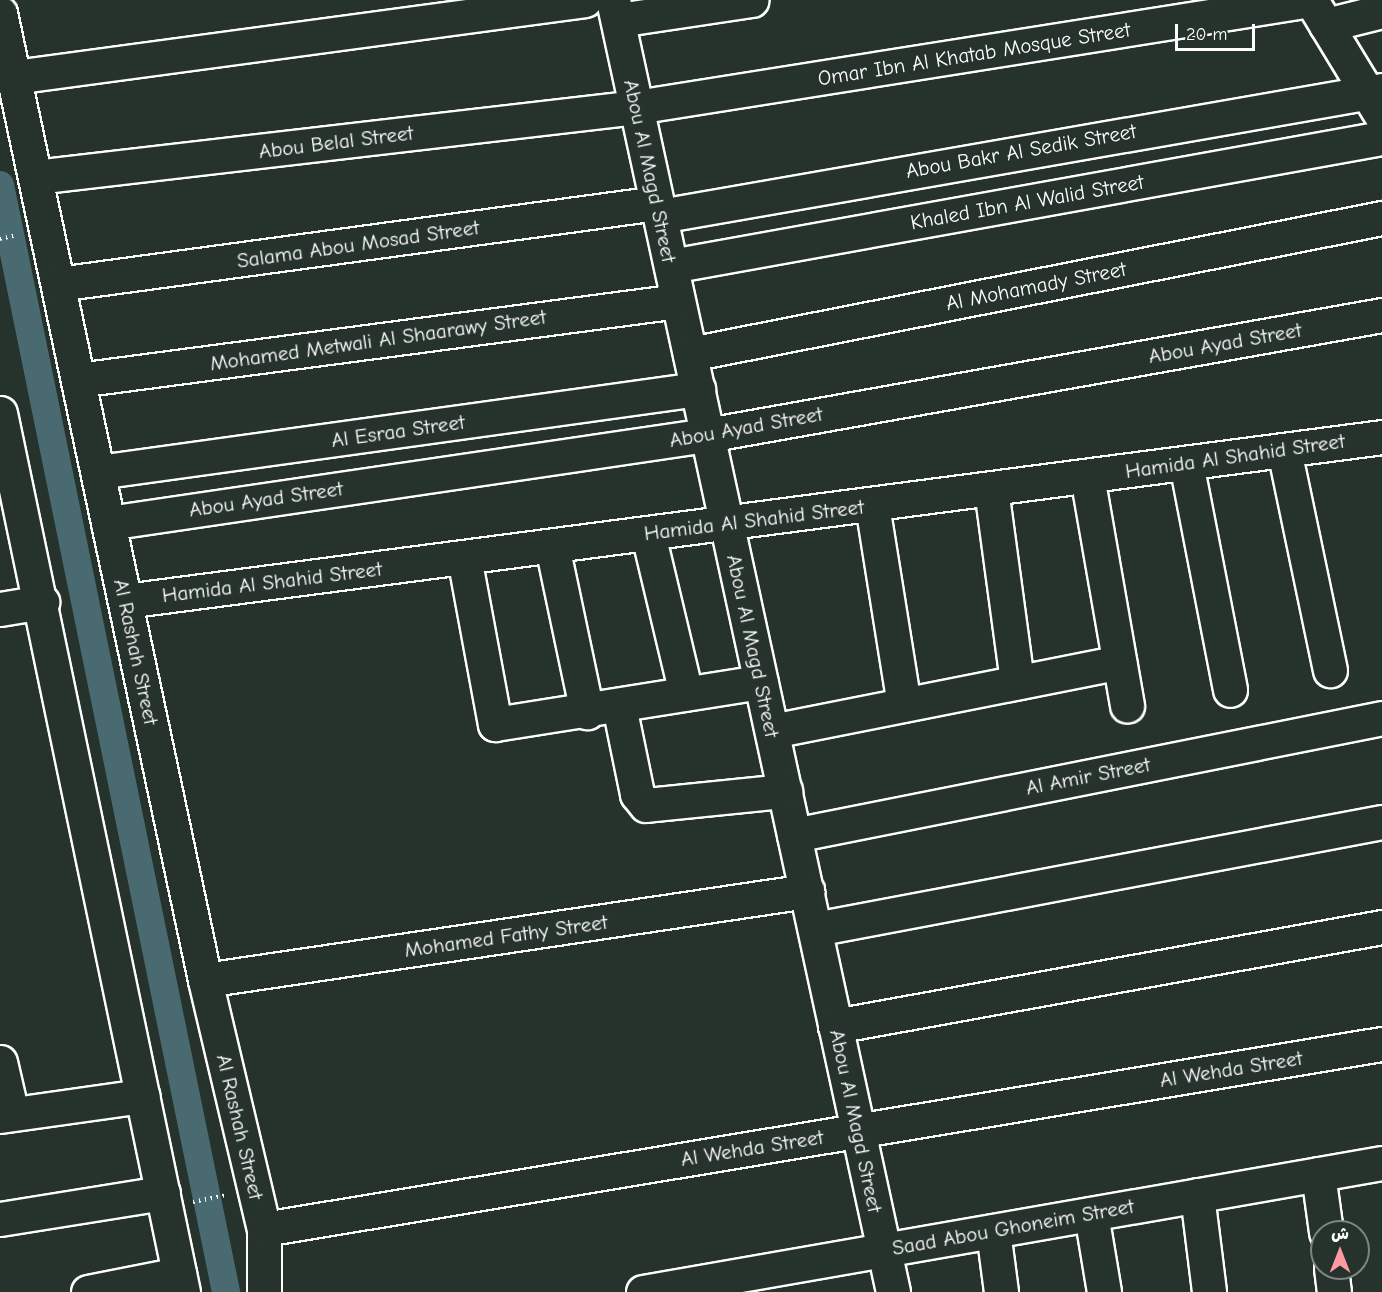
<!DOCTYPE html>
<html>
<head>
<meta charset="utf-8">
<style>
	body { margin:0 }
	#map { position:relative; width:1382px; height:1292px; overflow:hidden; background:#26332d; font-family:"Comic Neue","Playpen Sans Arabic",sans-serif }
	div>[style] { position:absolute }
	.canal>* { height:28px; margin:-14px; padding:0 14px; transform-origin:14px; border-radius:14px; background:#4a6a71 }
	.path>* { height:4px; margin-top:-2px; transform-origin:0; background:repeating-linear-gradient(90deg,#fff 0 1.5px,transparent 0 6px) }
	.roads { filter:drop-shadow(2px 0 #fff) drop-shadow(-2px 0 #fff) drop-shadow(0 2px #fff) drop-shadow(0 -2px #fff) }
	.minor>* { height:33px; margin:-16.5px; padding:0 16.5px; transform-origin:16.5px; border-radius:16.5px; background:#26332d }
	span { translate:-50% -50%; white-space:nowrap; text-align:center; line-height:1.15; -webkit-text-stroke:4.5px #26332d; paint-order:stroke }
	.street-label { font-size:21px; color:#fff }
	.north { position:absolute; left:1310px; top:1220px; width:60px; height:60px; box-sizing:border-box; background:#26332d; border:2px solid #7d8581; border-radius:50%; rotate:0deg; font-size:16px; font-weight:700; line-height:24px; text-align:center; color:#fff }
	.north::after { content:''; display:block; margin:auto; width:21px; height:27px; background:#ff9aa2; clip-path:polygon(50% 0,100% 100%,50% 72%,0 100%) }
	.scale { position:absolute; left:1175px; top:24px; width:80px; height:27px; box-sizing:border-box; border:3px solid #fff; border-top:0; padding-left:8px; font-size:18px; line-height:21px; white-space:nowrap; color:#fff; -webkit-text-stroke:4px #26332d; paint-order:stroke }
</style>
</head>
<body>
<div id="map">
	<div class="canal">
		<i style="left:0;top:185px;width:1130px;rotate:78.46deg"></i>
	</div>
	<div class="path">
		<i style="left:0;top:239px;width:17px;rotate:-13deg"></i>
		<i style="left:193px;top:1202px;width:34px;rotate:-12deg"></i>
	</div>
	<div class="roads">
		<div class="minor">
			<i style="left:613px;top:0;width:1322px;rotate:77.77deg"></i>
			<i style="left:1311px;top:0;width:137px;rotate:58.7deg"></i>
			<i style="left:0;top:13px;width:988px;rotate:78.03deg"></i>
			<i style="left:205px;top:980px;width:256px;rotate:76.7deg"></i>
			<i style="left:264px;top:1229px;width:63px;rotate:90deg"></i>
			<i style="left:618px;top:20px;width:135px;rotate:-8.5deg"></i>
			<i style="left:1326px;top:25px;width:58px;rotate:-14deg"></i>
			<i style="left:14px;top:77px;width:576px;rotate:-7.68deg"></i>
			<i style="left:35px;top:177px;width:605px;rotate:-6.64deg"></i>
			<i style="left:636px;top:107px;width:683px;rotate:-9.01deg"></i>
			<i style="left:660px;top:216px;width:733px;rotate:-9.9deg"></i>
			<i style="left:671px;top:266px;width:722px;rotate:-10.21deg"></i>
			<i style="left:58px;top:284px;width:604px;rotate:-7.7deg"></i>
			<i style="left:690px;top:354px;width:705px;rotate:-11.12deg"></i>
			<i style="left:78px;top:380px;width:605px;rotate:-7.5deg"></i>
			<i style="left:0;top:413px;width:898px;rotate:78.24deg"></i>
			<i style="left:1284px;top:450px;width:225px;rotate:78.2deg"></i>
			<i style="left:1186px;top:463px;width:231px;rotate:79deg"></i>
			<i style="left:98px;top:472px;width:606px;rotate:-7.88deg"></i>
			<i style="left:1087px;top:476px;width:233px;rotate:80.1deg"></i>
			<i style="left:991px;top:489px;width:195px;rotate:82.3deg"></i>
			<i style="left:872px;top:505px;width:202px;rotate:80.9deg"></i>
			<i style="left:108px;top:523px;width:605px;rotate:-8.36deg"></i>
			<i style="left:707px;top:435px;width:686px;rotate:-10.08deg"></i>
			<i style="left:648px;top:534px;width:164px;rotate:76.6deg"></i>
			<i style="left:552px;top:546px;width:170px;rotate:78.1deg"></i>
			<i style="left:464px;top:557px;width:170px;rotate:79.5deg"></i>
			<i style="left:495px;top:724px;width:269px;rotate:-9deg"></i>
			<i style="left:125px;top:601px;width:1268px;rotate:-7.43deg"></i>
			<i style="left:0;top:609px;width:43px;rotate:-9.5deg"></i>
			<i style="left:619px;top:706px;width:90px;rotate:78.4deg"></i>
			<i style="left:637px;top:794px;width:14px;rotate:51deg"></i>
			<i style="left:646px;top:805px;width:140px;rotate:-5.8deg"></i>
			<i style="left:772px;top:731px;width:354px;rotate:-11.2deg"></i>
			<i style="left:794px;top:835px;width:600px;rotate:-11.25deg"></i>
			<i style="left:815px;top:929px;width:577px;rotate:-10.69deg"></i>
			<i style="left:205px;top:980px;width:609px;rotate:-8.41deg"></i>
			<i style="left:835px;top:1026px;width:556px;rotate:-10.26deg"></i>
			<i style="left:0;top:1062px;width:53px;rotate:77deg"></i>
			<i style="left:0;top:1116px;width:144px;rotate:-8deg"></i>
			<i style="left:1318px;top:1174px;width:59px;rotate:82.1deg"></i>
			<i style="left:1197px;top:1195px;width:98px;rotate:82.9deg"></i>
			<i style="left:1091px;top:1214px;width:79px;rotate:80.5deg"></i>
			<i style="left:0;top:1219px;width:165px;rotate:-9.1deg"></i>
			<i style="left:264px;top:1229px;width:1133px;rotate:-9.4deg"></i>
			<i style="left:993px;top:1231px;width:62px;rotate:82.5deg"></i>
			<i style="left:1331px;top:1268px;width:24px;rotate:83deg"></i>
			<i style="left:88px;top:1292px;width:93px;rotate:-11.2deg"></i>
			<i style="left:643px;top:1292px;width:750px;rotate:-9.9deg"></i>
		</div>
	</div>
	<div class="street-label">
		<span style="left:974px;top:54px;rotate:-9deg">Omar Ibn Al Khatab Mosque Street</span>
		<span style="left:336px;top:142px;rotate:-7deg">Abou Belal Street</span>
		<span style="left:1021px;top:151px;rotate:-10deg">Abou Bakr Al Sedik Street</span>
		<span style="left:650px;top:171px;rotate:78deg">Abou Al Magd Street</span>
		<span style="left:1027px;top:202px;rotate:-10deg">Khaled Ibn Al Walid Street</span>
		<span style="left:358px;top:244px;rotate:-8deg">Salama Abou Mosad Street</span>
		<span style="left:1036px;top:286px;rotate:-11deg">Al Mohamady Street</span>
		<span style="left:378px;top:340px;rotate:-8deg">Mohamed Metwali Al Shaarawy Street</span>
		<span style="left:1225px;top:343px;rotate:-10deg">Abou Ayad Street</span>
		<span style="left:746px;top:427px;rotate:-10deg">Abou Ayad Street</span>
		<span style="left:398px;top:431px;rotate:-8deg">Al Esraa Street</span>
		<span style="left:1235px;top:456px;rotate:-8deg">Hamida Al Shahid Street</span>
		<span style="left:266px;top:499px;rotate:-8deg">Abou Ayad Street</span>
		<span style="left:754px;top:520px;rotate:-7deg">Hamida Al Shahid Street</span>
		<span style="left:272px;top:582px;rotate:-7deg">Hamida Al Shahid Street</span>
		<span style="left:753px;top:646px;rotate:78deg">Abou Al Magd Street</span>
		<span style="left:136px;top:652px;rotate:78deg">Al Rashah Street</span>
		<span style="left:1088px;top:776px;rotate:-11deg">Al Amir Street</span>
		<span style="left:506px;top:936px;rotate:-8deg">Mohamed Fathy Street</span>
		<span style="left:1231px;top:1069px;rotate:-9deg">Al Wehda Street</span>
		<span style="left:856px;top:1121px;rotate:78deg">Abou Al Magd Street</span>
		<span style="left:240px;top:1127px;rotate:77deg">Al Rashah Street</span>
		<span style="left:752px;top:1148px;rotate:-9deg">Al Wehda Street</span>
		<span style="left:1013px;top:1227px;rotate:-10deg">Saad Abou Ghoneim Street</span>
	</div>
	<div class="north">ش</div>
	<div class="scale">20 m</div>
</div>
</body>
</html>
